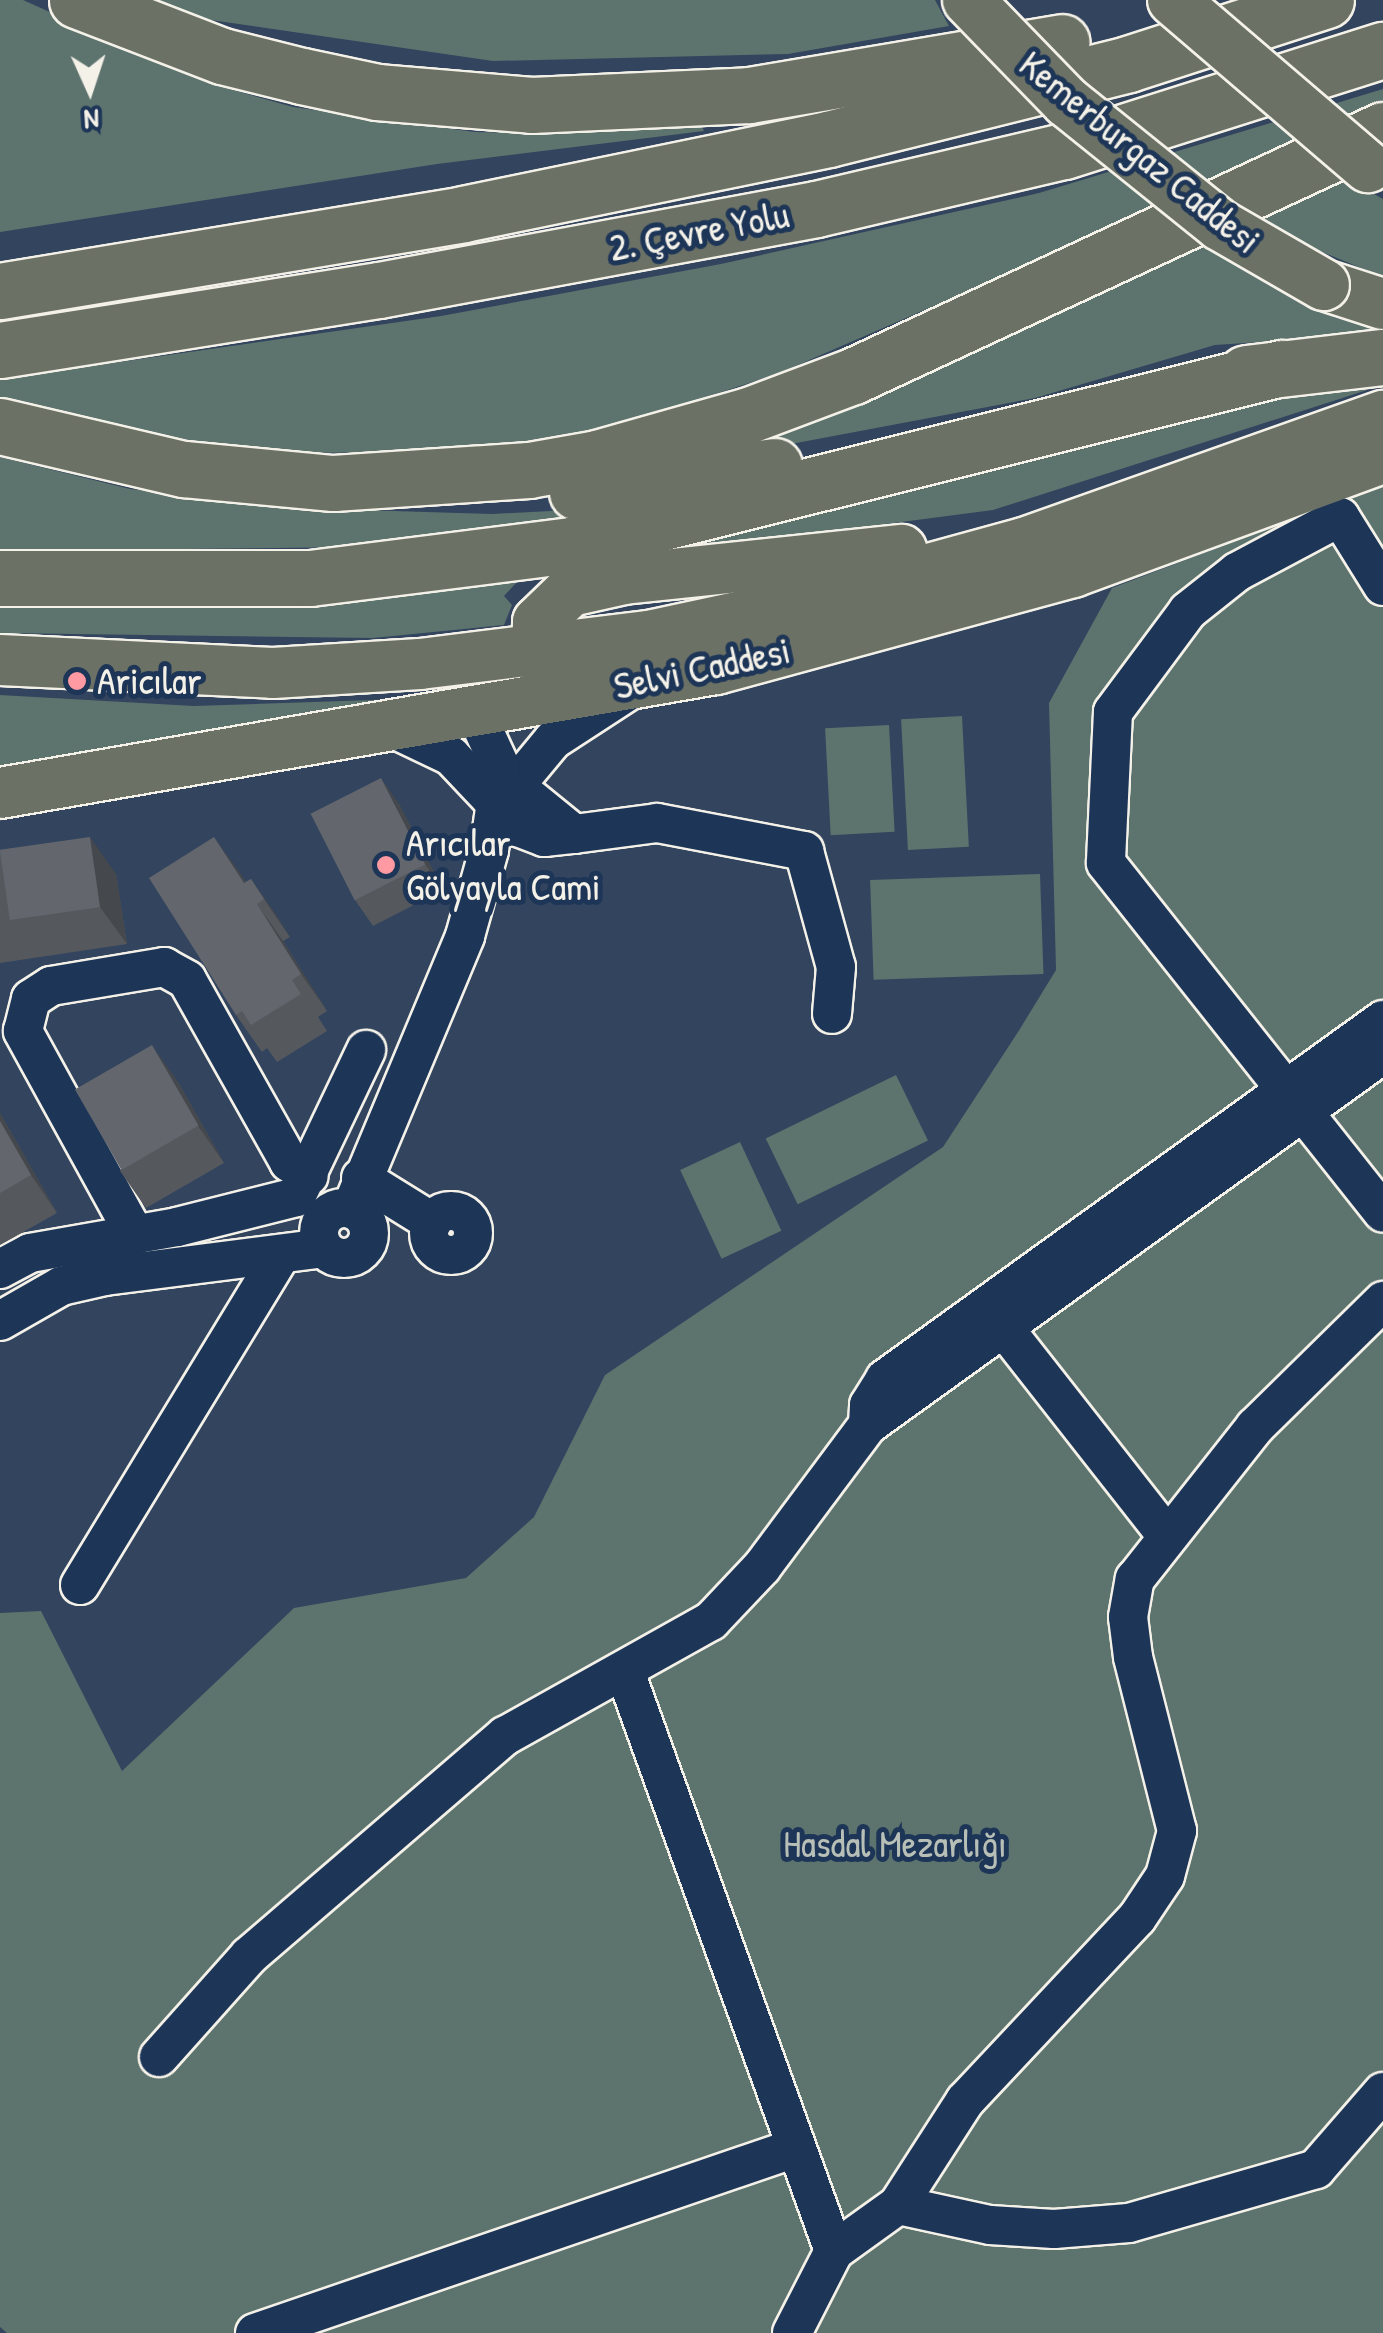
<!DOCTYPE html>
<html>
<head>
<meta charset="utf-8">
<style>
	body { margin:0 }
	#map { position:relative; width:1383px; height:2333px; overflow:hidden; background:#32445e; font-family:"Patrick Hand",sans-serif }
	div>[style] { position:absolute }
	.green>* { inset:0; background:#5d736e; transform-origin:0 0 }
	.roads { filter:drop-shadow(2px 0 #f4f1e8) drop-shadow(-2px 0 #f4f1e8) drop-shadow(0 2px #f4f1e8) drop-shadow(0 -2px #f4f1e8) }
	.minor>* { height:38px; margin:-19px; padding:0 19px; transform-origin:19px; border-radius:19px; background:#1d3557 }
	.minor>.ring { margin:-19px; padding:0; box-sizing:content-box; background:none; border:38px solid #1d3557; border-radius:50% }
	.major>* { height:50px; margin:-25px; padding:0 25px; transform-origin:25px; border-radius:25px; background:#6b7165 }
	.highway>* { height:55px; margin:-27.5px; padding:0 27.5px; transform-origin:27.5px; border-radius:27.5px; background:#6b7165 }
	.bridges { filter:drop-shadow(2px 0 #f4f1e8) drop-shadow(-2px 0 #f4f1e8) drop-shadow(0 2px #f4f1e8) drop-shadow(0 -2px #f4f1e8) }
	.major-bridge>* { height:50px; margin:-25px; padding:0 25px; transform-origin:25px; border-radius:25px; background:#6b7165 }
	.wall>* { inset:0; background:#55595e }
	.shaded-wall>* { inset:0; background:#45484c }
	.building>* { inset:0; background:#63676d; transform-origin:0 0 }
	.dots>* { width:28px; height:28px; translate:-50% -50%; box-sizing:border-box; border:5px solid #1d3557; border-radius:50% }
	span { translate:-50% -50%; white-space:nowrap; text-align:center; line-height:1.15; -webkit-text-stroke:10px #1d3557; paint-order:stroke }
	.street-label { font-size:38px; color:#f4f1e8 }
	.poi-label { font-size:38px; color:#f4f1e8 }
	.left { translate:0 -50%; text-align:left }
	.park-label { font-size:38px; color:#b8bfb7 }
	.north { position:absolute; left:40px; top:40px; width:100px; height:100px; -webkit-text-stroke:8px #1d3557; paint-order:stroke; rotate:177deg; font-size:28px; font-weight:700; line-height:40px; text-align:center; color:#f4f1e8 }
	.north::after { content:''; display:block; margin:auto; width:35px; height:45px; background:#f4f1e8; clip-path:polygon(50% 0,100% 100%,50% 72%,0 100%) }
</style>
</head>
<body>
<div id="map">
	<div class="green">
		<i style="clip-path:polygon(0 0,23px 0,211px 84px,293px 107px,475px 132px,565px 134px,700px 123px,704px 131px,437px 164px,0 232px)"></i>
		<i style="clip-path:polygon(145px 0,935px 0,949px 26px,788px 54px,493px 61px,176px 15px)"></i>
		<i style="clip-path:polygon(1383px 89px,1383px 108px,1088px 239px,777px 374px,597px 432px,456px 451px,311px 453px,179px 441px,0 400px,0 379px,441px 316px,721px 264px,1039px 193px)"></i>
		<i style="clip-path:polygon(1338px 174px,1383px 199px,1383px 277px,1315px 249px,1291px 292px,1336px 318px,1383px 328px,1383px 334px,1215px 345px,1035px 398px,717px 458px,1124px 284px)"></i>
		<i style="clip-path:polygon(1383px 385px,993px 510px,527px 571px,504px 596px,512px 605px,504px 625px,373px 638px,0 633px,0 596px,317px 592px,1290px 388px)"></i>
		<i style="clip-path:polygon(0 457px,130px 489px,295px 508px,492px 514px,664px 505px,358px 547px,0 551px)"></i>
		<i style="clip-path:polygon(1383px 485px,1383px 2333px,7px 2333px,0 2327px,0 1613px,41px 1611px,122px 1771px,294px 1608px,466px 1578px,534px 1517px,605px 1375px,943px 1147px,1018px 1032px,1056px 970px,1049px 703px,1112px 588px)"></i>
		<i style="clip-path:polygon(0 695px,194px 706px,402px 699px,0 772px)"></i>
		<i style="left:962px;top:716px;width:131px;height:61px;rotate:87deg"></i>
		<i style="left:889px;top:725px;width:107px;height:64px;rotate:87deg"></i>
		<i style="left:1040px;top:874px;width:100px;height:170px;rotate:88deg"></i>
		<i style="left:896px;top:1075px;width:73px;height:145px;rotate:64deg"></i>
		<i style="left:740px;top:1142px;width:98px;height:66px;rotate:65deg"></i>
	</div>
	<div class="roads">
		<div class="minor">
			<i style="left:1383px;top:586px;width:81px;rotate:-121.9deg"></i>
			<i style="left:1340px;top:517px;width:117px;rotate:151.9deg"></i>
			<i style="left:1237px;top:572px;width:63px;rotate:141.5deg"></i>
			<i style="left:1188px;top:611px;width:126px;rotate:126.6deg"></i>
			<i style="left:1113px;top:712px;width:151px;rotate:92.7deg"></i>
			<i style="left:1106px;top:863px;width:446px;rotate:51.6deg"></i>
			<i style="left:386px;top:725px;width:72px;rotate:25.5deg"></i>
			<i style="left:451px;top:756px;width:98px;rotate:46.7deg"></i>
			<i style="left:518px;top:827px;width:28px;rotate:21deg"></i>
			<i style="left:544px;top:837px;width:30px;rotate:-6deg"></i>
			<i style="left:574px;top:834px;width:76px;rotate:-140.9deg"></i>
			<i style="left:500px;top:804px;width:83px;rotate:-50.4deg"></i>
			<i style="left:553px;top:740px;width:92px;rotate:-33deg"></i>
			<i style="left:574px;top:834px;width:84px;rotate:-7.5deg"></i>
			<i style="left:657px;top:823px;width:150px;rotate:10.8deg"></i>
			<i style="left:804px;top:851px;width:120px;rotate:74.6deg"></i>
			<i style="left:836px;top:967px;width:47px;rotate:94.9deg"></i>
			<i style="left:361px;top:1178px;width:84px;rotate:31.8deg"></i>
			<i class="ring" style="left:319px;top:1208px;width:12px;height:12px"></i>
			<i style="left:351px;top:1209px;width:296px;rotate:-67.3deg"></i>
			<i style="left:465px;top:936px;width:89px;rotate:-74.4deg"></i>
			<i style="left:489px;top:850px;width:83px;rotate:-81.7deg"></i>
			<i style="left:501px;top:768px;width:47px;rotate:-114.9deg"></i>
			<i style="left:481px;top:725px;width:19px;rotate:-137deg"></i>
			<i class="ring" style="left:429px;top:1211px;width:6px;height:6px"></i>
			<i style="left:135px;top:1235px;width:233px;rotate:-118.8deg"></i>
			<i style="left:23px;top:1031px;width:33px;rotate:-76deg"></i>
			<i style="left:31px;top:999px;width:24px;rotate:-33deg"></i>
			<i style="left:51px;top:986px;width:115px;rotate:-9.5deg"></i>
			<i style="left:164px;top:967px;width:26px;rotate:29deg"></i>
			<i style="left:187px;top:980px;width:209px;rotate:60.7deg"></i>
			<i style="left:289px;top:1162px;width:24px;rotate:35deg"></i>
			<i style="left:0;top:1269px;width:34px;rotate:-28deg"></i>
			<i style="left:30px;top:1253px;width:149px;rotate:-10deg"></i>
			<i style="left:177px;top:1227px;width:123px;rotate:-14.1deg"></i>
			<i style="left:296px;top:1197px;width:163px;rotate:-64.5deg"></i>
			<i style="left:989px;top:1309px;width:287px;rotate:51.9deg"></i>
			<i style="left:0;top:1321px;width:70px;rotate:-29.8deg"></i>
			<i style="left:61px;top:1286px;width:45px;rotate:-12.8deg"></i>
			<i style="left:105px;top:1276px;width:220px;rotate:-7.3deg"></i>
			<i style="left:868px;top:1425px;width:20px;rotate:-87deg"></i>
			<i style="left:869px;top:1405px;width:31px;rotate:-58deg"></i>
			<i style="left:885px;top:1379px;width:614px;rotate:-35.79deg"></i>
			<i style="left:80px;top:1585px;width:387px;rotate:-58.7deg"></i>
			<i style="left:625px;top:1672px;width:616px;rotate:70.15deg"></i>
			<i style="left:159px;top:2057px;width:135px;rotate:-48.3deg"></i>
			<i style="left:249px;top:1956px;width:338px;rotate:-40.7deg"></i>
			<i style="left:505px;top:1736px;width:236px;rotate:-29.2deg"></i>
			<i style="left:711px;top:1621px;width:74px;rotate:-46.6deg"></i>
			<i style="left:762px;top:1567px;width:177px;rotate:-53.3deg"></i>
			<i style="left:868px;top:1425px;width:635px;rotate:-35.77deg"></i>
			<i style="left:898px;top:2205px;width:94px;rotate:12.3deg"></i>
			<i style="left:990px;top:2225px;width:64px;rotate:3.6deg"></i>
			<i style="left:1054px;top:2229px;width:75px;rotate:-4.6deg"></i>
			<i style="left:1129px;top:2223px;width:195px;rotate:-16.1deg"></i>
			<i style="left:1316px;top:2169px;width:102px;rotate:-49deg"></i>
			<i style="left:255px;top:2333px;width:571px;rotate:-18.91deg"></i>
			<i style="left:792px;top:2333px;width:92px;rotate:-62.9deg"></i>
			<i style="left:834px;top:2251px;width:79px;rotate:-35.7deg"></i>
			<i style="left:898px;top:2205px;width:124px;rotate:-57.2deg"></i>
			<i style="left:965px;top:2101px;width:251px;rotate:-46.8deg"></i>
			<i style="left:1137px;top:1918px;width:50px;rotate:-56.3deg"></i>
			<i style="left:1165px;top:1876px;width:47px;rotate:-75.1deg"></i>
			<i style="left:1177px;top:1831px;width:179px;rotate:-104.2deg"></i>
			<i style="left:1133px;top:1657px;width:40px;rotate:-97.1deg"></i>
			<i style="left:1128px;top:1617px;width:39px;rotate:-80deg"></i>
			<i style="left:1135px;top:1579px;width:194px;rotate:-51.7deg"></i>
			<i style="left:1255px;top:1427px;width:180px;rotate:-44.5deg"></i>
		</div>
		<div class="major">
			<i style="left:1324px;top:285px;width:62px;rotate:17.9deg"></i>
			<i style="left:0;top:660px;width:273px;rotate:2.7deg"></i>
			<i style="left:273px;top:673px;width:147px;rotate:-3.5deg"></i>
			<i style="left:420px;top:664px;width:231px;rotate:-7deg"></i>
			<i style="left:649px;top:636px;width:167px;rotate:-12.1deg"></i>
			<i style="left:812px;top:601px;width:220px;rotate:-15.3deg"></i>
			<i style="left:1024px;top:543px;width:381px;rotate:-19.5deg"></i>
			<i style="left:551px;top:677px;width:29px;rotate:-119deg"></i>
			<i style="left:537px;top:652px;width:30px;rotate:-88deg"></i>
			<i style="left:538px;top:622px;width:45px;rotate:-44.1deg"></i>
			<i style="left:570px;top:591px;width:55px;rotate:-12.5deg"></i>
			<i style="left:624px;top:579px;width:279px;rotate:-6deg"></i>
			<i style="left:0;top:793px;width:727px;rotate:-9.83deg"></i>
			<i style="left:716px;top:669px;width:370px;rotate:-15.2deg"></i>
			<i style="left:1073px;top:572px;width:330px;rotate:-20.2deg"></i>
		</div>
		<div class="highway">
			<i style="left:77px;top:0;width:155px;rotate:21.1deg"></i>
			<i style="left:222px;top:56px;width:82px;rotate:14deg"></i>
			<i style="left:302px;top:76px;width:77px;rotate:12deg"></i>
			<i style="left:377px;top:92px;width:155px;rotate:4.8deg"></i>
			<i style="left:531px;top:105px;width:218px;rotate:-2.6deg"></i>
			<i style="left:749px;top:95px;width:317px;rotate:-9.6deg"></i>
			<i style="left:0;top:291px;width:469px;rotate:-9.4deg"></i>
			<i style="left:463px;top:214px;width:373px;rotate:-11.6deg"></i>
			<i style="left:828px;top:139px;width:309px;rotate:-14deg"></i>
			<i style="left:1128px;top:64px;width:208px;rotate:-17.9deg"></i>
			<i style="left:0;top:350px;width:384px;rotate:-9deg"></i>
			<i style="left:379px;top:290px;width:444px;rotate:-10.5deg"></i>
			<i style="left:816px;top:209px;width:255px;rotate:-13.2deg"></i>
			<i style="left:1064px;top:151px;width:335px;rotate:-17.6deg"></i>
			<i style="left:1246px;top:373px;width:138px;rotate:-6.7deg"></i>
			<i style="left:0;top:426px;width:189px;rotate:13.2deg"></i>
			<i style="left:184px;top:469px;width:150px;rotate:5.4deg"></i>
			<i style="left:333px;top:483px;width:196px;rotate:-3.8deg"></i>
			<i style="left:529px;top:470px;width:69px;rotate:-10deg"></i>
			<i style="left:597px;top:458px;width:158px;rotate:-15.8deg"></i>
			<i style="left:749px;top:415px;width:111px;rotate:-20.6deg"></i>
			<i style="left:853px;top:376px;width:584px;rotate:-24.9deg"></i>
			<i style="left:577px;top:492px;width:199px;rotate:-7.5deg"></i>
			<i style="left:0;top:578px;width:310px"></i>
			<i style="left:310px;top:578px;width:263px;rotate:-7.2deg"></i>
			<i style="left:571px;top:545px;width:732px;rotate:-14deg"></i>
		</div>
	</div>
	<div class="bridges">
		<div class="major-bridge">
			<i style="left:968px;top:0;width:142px;rotate:45.9deg"></i>
			<i style="left:1067px;top:102px;width:196px;rotate:38.8deg"></i>
			<i style="left:1220px;top:225px;width:120px;rotate:30deg"></i>
			<i style="left:1173px;top:0;width:257px;rotate:40.6deg"></i>
		</div>
	</div>
	<div class="wall">
		<i style="clip-path:polygon(399px 804px,443px 890px,373px 926px,355px 900px)"></i>
		<i style="clip-path:polygon(0 851px,116px 874px,127px 944px,0 963px)"></i>
		<i style="clip-path:polygon(251px 879px,290px 937px,283px 941px,327px 1011px,318px 1017px,327px 1031px,277px 1062px,267px 1048px,262px 1052px,236px 1015px,246px 882px)"></i>
		<i style="clip-path:polygon(178px 1082px,224px 1163px,146px 1208px,120px 1171px)"></i>
		<i style="clip-path:polygon(0 1113px,57px 1213px,0 1245px)"></i>
	</div>
	<div class="shaded-wall">
		<i style="clip-path:polygon(381px 778px,399px 804px,443px 890px,425px 864px)"></i>
		<i style="clip-path:polygon(90px 837px,116px 874px,127px 944px,100px 907px)"></i>
		<i style="clip-path:polygon(214px 837px,241px 874px,259px 903px,244px 883px)"></i>
		<i style="clip-path:polygon(251px 879px,277px 916px,290px 937px,264px 899px)"></i>
		<i style="clip-path:polygon(257px 904px,283px 941px,327px 1011px,301px 974px)"></i>
		<i style="clip-path:polygon(152px 1045px,178px 1082px,224px 1163px,198px 1126px)"></i>
		<i style="clip-path:polygon(0 1113px,57px 1213px,31px 1175px,0 1121px)"></i>
	</div>
	<div class="building">
		<i style="left:381px;top:778px;width:97px;height:79px;rotate:63deg"></i>
		<i style="left:90px;top:837px;width:71px;height:91px;rotate:82deg"></i>
		<i style="clip-path:polygon(214px 837px,244px 883px,251px 879px,264px 899px,257px 904px,301px 974px,292px 980px,301px 994px,251px 1025px,242px 1011px,236px 1015px,149px 878px)"></i>
		<i style="left:152px;top:1045px;width:93px;height:89px;rotate:60deg"></i>
		<i style="clip-path:polygon(0 1121px,31px 1175px,0 1193px)"></i>
	</div>
	<div class="dots">
		<i style="left:77px;top:681px;background:#ff9aa2"></i>
		<i style="left:386px;top:865px;background:#ff9aa2"></i>
	</div>
	<div class="street-label">
		<span style="left:1140px;top:152px;rotate:39deg">Kemerburgaz Caddesi</span>
		<span style="left:699px;top:231px;rotate:-11deg">2. Çevre Yolu</span>
		<span style="left:702px;top:668px;rotate:-12deg">Selvi Caddesi</span>
	</div>
	<div class="poi-label">
		<span class="left" style="left:97px;top:681px">Aricılar</span>
		<span class="left" style="left:406px;top:865px">Arıcılar<br>Gölyayla Cami</span>
	</div>
	<div class="park-label">
		<span style="left:895px;top:1844px">Hasdal Mezarlığı</span>
	</div>
	<div class="north">N</div>
</div>
</body>
</html>
